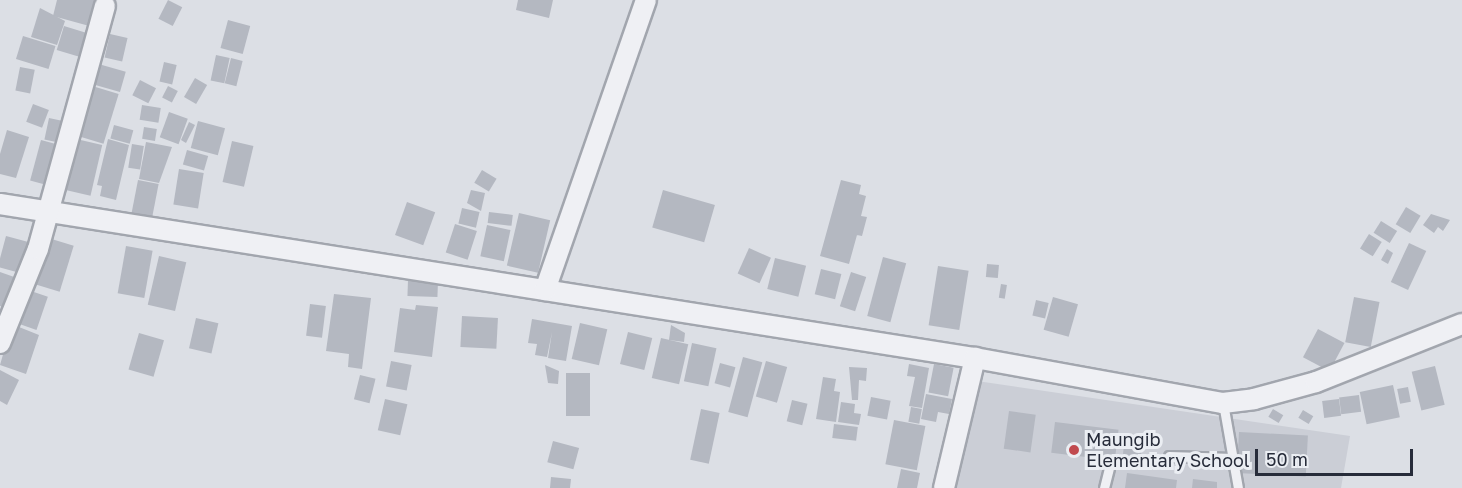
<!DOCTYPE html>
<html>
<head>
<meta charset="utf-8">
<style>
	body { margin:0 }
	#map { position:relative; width:1462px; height:488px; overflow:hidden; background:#dcdfe5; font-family:"Golos Text",sans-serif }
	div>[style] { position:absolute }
	.built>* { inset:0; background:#cbced6 }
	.building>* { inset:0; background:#b4b8c1; transform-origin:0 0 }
	.roads { filter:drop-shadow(2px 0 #a2a6ae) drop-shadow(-2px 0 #a2a6ae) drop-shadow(0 2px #a2a6ae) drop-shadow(0 -2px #a2a6ae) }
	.lane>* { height:9px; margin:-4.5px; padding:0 4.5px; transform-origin:4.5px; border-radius:4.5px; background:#eff0f4 }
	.street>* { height:20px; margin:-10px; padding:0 10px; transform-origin:10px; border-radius:10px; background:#eff0f4 }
	.dots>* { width:16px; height:16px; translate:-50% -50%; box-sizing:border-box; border:3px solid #ebeef3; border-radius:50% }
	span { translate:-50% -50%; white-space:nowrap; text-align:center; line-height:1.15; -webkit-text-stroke:6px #ebeef3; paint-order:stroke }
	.poi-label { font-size:18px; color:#272c3a }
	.left { translate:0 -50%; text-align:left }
	.scale { position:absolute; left:1255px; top:449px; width:158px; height:27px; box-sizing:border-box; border:3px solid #272c3a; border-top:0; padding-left:8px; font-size:18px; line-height:21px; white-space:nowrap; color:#272c3a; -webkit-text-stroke:4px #ebeef3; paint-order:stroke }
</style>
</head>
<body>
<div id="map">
	<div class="built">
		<i style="clip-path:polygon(977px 381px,1350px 436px,1341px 488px,951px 488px)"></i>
	</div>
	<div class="building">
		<i style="clip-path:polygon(57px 0,100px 0,93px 27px,53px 16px)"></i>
		<i style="left:168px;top:0;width:16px;height:21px;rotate:27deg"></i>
		<i style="clip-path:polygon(518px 0,553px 0,549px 18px,516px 10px)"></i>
		<i style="clip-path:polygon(40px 8px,65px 21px,57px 45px,31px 37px)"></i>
		<i style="left:228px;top:20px;width:23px;height:29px;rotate:15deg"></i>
		<i style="left:64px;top:26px;width:28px;height:25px;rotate:17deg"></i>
		<i style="left:110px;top:34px;width:18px;height:24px;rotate:13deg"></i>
		<i style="left:23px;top:36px;width:34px;height:24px;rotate:17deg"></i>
		<i style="left:216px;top:55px;width:14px;height:26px;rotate:12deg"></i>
		<i style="left:231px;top:58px;width:12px;height:26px;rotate:14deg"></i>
		<i style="left:164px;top:62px;width:13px;height:20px;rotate:13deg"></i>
		<i style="left:95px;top:63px;width:32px;height:21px;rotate:16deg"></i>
		<i style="left:20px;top:67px;width:15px;height:24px;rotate:11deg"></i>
		<i style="left:195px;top:78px;width:14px;height:22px;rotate:30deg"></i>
		<i style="left:140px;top:80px;width:18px;height:17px;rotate:27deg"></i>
		<i style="left:89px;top:85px;width:31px;height:52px;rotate:17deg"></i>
		<i style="left:168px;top:86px;width:11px;height:13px;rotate:27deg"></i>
		<i style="left:33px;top:104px;width:17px;height:19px;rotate:21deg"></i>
		<i style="left:142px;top:105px;width:19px;height:15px;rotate:9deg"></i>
		<i style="left:169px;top:112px;width:20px;height:27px;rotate:20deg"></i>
		<i style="left:49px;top:118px;width:19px;height:22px;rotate:12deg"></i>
		<i style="left:198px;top:121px;width:28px;height:28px;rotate:15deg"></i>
		<i style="clip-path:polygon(189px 122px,195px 125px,186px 143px,181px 140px)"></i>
		<i style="left:114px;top:125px;width:20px;height:14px;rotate:15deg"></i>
		<i style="left:144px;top:127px;width:13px;height:12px;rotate:9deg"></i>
		<i style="clip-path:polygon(7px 130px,29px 137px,16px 178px,0 174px,0 154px)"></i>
		<i style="left:72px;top:138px;width:31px;height:52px;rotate:13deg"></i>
		<i style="clip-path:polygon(108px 139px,129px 145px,116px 200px,100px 196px,102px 186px,97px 185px)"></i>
		<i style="left:41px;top:140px;width:20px;height:42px;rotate:15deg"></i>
		<i style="left:232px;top:141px;width:22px;height:42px;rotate:13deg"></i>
		<i style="clip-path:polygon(146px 142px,172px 147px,159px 183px,139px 179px)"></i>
		<i style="left:132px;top:144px;width:12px;height:24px;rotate:9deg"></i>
		<i style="left:187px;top:150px;width:22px;height:15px;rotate:16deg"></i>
		<i style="left:179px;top:169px;width:25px;height:36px;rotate:9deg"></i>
		<i style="left:482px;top:170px;width:17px;height:15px;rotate:31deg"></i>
		<i style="left:138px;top:180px;width:21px;height:34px;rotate:11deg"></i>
		<i style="clip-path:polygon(841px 180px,861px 185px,859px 194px,866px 196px,861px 216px,867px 217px,862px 236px,847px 233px,857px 235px,849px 264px,820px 256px)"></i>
		<i style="clip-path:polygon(471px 190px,485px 193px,481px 211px,467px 203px)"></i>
		<i style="left:663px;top:190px;width:54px;height:39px;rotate:16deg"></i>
		<i style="left:407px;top:202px;width:30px;height:35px;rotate:20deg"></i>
		<i style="left:1406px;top:207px;width:17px;height:20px;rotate:31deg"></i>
		<i style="left:462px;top:208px;width:18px;height:16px;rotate:13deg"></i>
		<i style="left:489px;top:212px;width:24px;height:11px;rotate:7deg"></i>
		<i style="left:519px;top:213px;width:32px;height:54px;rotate:13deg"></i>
		<i style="clip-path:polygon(1431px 214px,1450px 220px,1443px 231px,1438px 227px,1434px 233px,1423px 225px)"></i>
		<i style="left:1381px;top:221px;width:19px;height:14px;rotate:32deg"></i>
		<i style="left:455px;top:224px;width:23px;height:30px;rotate:18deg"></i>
		<i style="left:487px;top:225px;width:24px;height:32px;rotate:12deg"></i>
		<i style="left:1369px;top:234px;width:15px;height:17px;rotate:32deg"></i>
		<i style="left:6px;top:236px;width:27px;height:32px;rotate:15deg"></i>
		<i style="left:45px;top:237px;width:30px;height:48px;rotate:17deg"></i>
		<i style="left:1409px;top:243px;width:19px;height:43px;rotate:25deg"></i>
		<i style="left:126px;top:246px;width:27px;height:48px;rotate:10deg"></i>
		<i style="left:749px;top:248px;width:24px;height:28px;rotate:24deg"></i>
		<i style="clip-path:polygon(1387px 249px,1393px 253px,1388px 264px,1381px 260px)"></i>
		<i style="left:159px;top:256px;width:28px;height:50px;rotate:13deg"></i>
		<i style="left:883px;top:257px;width:24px;height:61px;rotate:15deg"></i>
		<i style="left:775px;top:258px;width:32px;height:32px;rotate:14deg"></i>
		<i style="left:987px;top:264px;width:12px;height:13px;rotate:5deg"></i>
		<i style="left:938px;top:266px;width:31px;height:60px;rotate:9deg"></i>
		<i style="left:821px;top:269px;width:21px;height:26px;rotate:14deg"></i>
		<i style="clip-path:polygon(0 272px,17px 278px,6px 308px,0 306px)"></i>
		<i style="left:851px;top:272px;width:16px;height:36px;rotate:18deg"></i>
		<i style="left:408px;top:280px;width:30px;height:16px;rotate:2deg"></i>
		<i style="left:1001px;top:284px;width:6px;height:14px;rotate:9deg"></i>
		<i style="left:28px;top:290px;width:21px;height:35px;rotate:19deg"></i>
		<i style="clip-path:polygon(334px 294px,371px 298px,362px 369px,348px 367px,349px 354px,326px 351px)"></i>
		<i style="left:1053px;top:297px;width:26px;height:34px;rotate:16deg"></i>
		<i style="left:1354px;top:297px;width:26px;height:46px;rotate:11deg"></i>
		<i style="left:1036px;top:300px;width:13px;height:16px;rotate:13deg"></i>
		<i style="left:310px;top:304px;width:16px;height:32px;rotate:7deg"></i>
		<i style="clip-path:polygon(416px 305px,438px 307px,432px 357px,394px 352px,400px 308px,415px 310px)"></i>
		<i style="left:462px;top:316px;width:36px;height:31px;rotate:3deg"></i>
		<i style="left:196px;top:318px;width:23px;height:31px;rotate:13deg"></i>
		<i style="clip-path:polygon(532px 319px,572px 326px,566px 361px,548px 358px,552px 332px,547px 357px,535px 355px,537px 344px,528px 343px)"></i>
		<i style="left:580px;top:323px;width:28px;height:37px;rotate:13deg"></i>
		<i style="clip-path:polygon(671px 325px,685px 333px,684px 342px,669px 340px)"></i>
		<i style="clip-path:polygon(19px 327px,39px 335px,26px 374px,0 365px,10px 330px,17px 332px)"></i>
		<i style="left:1318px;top:329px;width:30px;height:32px;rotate:28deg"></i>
		<i style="left:628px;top:332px;width:25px;height:33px;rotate:14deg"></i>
		<i style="left:139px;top:333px;width:26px;height:38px;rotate:16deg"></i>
		<i style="left:661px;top:338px;width:28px;height:41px;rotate:13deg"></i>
		<i style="left:692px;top:343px;width:25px;height:39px;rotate:12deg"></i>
		<i style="left:743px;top:357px;width:20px;height:57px;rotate:15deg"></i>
		<i style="left:391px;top:361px;width:21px;height:26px;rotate:11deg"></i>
		<i style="left:766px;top:361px;width:22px;height:37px;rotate:16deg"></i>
		<i style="left:720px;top:363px;width:16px;height:21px;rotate:15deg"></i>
		<i style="clip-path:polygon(909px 364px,929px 368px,922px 408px,909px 406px,915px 377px,907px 376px)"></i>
		<i style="left:934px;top:364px;width:20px;height:29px;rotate:11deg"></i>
		<i style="clip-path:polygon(545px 365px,559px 371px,558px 384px,548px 383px)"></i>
		<i style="left:1435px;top:366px;width:40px;height:24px;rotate:76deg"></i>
		<i style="clip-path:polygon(849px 367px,867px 368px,866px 381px,859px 380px,858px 400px,852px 400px)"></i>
		<i style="clip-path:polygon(0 370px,19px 380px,7px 405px,0 401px)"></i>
		<i style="left:566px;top:373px;width:24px;height:43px"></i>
		<i style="left:360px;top:375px;width:16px;height:25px;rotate:14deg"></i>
		<i style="clip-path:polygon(823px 377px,836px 379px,834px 391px,840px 392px,836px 422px,816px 419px)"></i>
		<i style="left:1393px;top:385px;width:33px;height:34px;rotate:78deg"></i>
		<i style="left:1408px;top:387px;width:15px;height:11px;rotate:79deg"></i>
		<i style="clip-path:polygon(926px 394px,952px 399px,949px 414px,938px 412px,936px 422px,921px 419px)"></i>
		<i style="left:1359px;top:395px;width:17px;height:20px;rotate:83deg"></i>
		<i style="left:871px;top:397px;width:20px;height:19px;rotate:11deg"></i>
		<i style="left:385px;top:399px;width:23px;height:32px;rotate:13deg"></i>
		<i style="left:1339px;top:399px;width:17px;height:17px;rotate:83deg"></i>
		<i style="left:792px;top:400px;width:16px;height:22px;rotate:14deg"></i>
		<i style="clip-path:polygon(841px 402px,855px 404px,854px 413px,861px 414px,859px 425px,838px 422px)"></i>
		<i style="left:911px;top:407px;width:11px;height:15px;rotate:10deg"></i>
		<i style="left:701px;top:409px;width:19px;height:52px;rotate:12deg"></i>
		<i style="left:1273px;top:409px;width:12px;height:9px;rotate:31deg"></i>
		<i style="left:1303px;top:410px;width:12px;height:9px;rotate:31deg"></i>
		<i style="left:1009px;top:411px;width:27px;height:38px;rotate:8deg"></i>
		<i style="left:894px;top:420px;width:32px;height:45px;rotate:11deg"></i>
		<i style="left:1055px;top:422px;width:64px;height:31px;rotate:7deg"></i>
		<i style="left:834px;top:424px;width:24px;height:14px;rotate:7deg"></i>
		<i style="left:1239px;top:432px;width:69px;height:41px;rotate:3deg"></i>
		<i style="left:1125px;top:435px;width:18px;height:32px;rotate:6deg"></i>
		<i style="left:553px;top:441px;width:27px;height:22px;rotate:15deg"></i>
		<i style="clip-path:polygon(901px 469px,920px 473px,917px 488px,897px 488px)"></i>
		<i style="clip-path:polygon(1127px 473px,1177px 480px,1176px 488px,1125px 488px)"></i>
		<i style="clip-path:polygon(551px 477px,571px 479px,570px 488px,550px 488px)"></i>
		<i style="clip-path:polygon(1193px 479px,1217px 482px,1217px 488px,1192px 488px)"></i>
	</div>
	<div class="roads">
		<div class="lane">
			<i style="left:1223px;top:403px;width:86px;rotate:80deg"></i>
			<i style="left:1169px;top:456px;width:63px;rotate:1.8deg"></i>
			<i style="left:1104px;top:488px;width:21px;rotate:-76deg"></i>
		</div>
		<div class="street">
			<i style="left:0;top:204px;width:987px;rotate:8.98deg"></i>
			<i style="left:975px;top:358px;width:252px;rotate:10.3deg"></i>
			<i style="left:1223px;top:403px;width:31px;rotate:-7deg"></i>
			<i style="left:1254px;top:399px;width:64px;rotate:-15.3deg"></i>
			<i style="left:1316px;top:382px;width:157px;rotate:-21.7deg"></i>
			<i style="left:545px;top:290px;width:307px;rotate:-70.8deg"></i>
			<i style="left:0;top:343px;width:101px;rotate:-68deg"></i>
			<i style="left:38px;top:249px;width:252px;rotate:-74.6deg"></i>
			<i style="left:944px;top:488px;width:134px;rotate:-76.6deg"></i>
		</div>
	</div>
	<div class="dots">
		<i style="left:1074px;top:450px;background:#c14a4f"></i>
	</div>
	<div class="poi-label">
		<span class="left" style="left:1086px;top:450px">Maungib<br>Elementary School</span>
	</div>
	<div class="scale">50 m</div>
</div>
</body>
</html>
